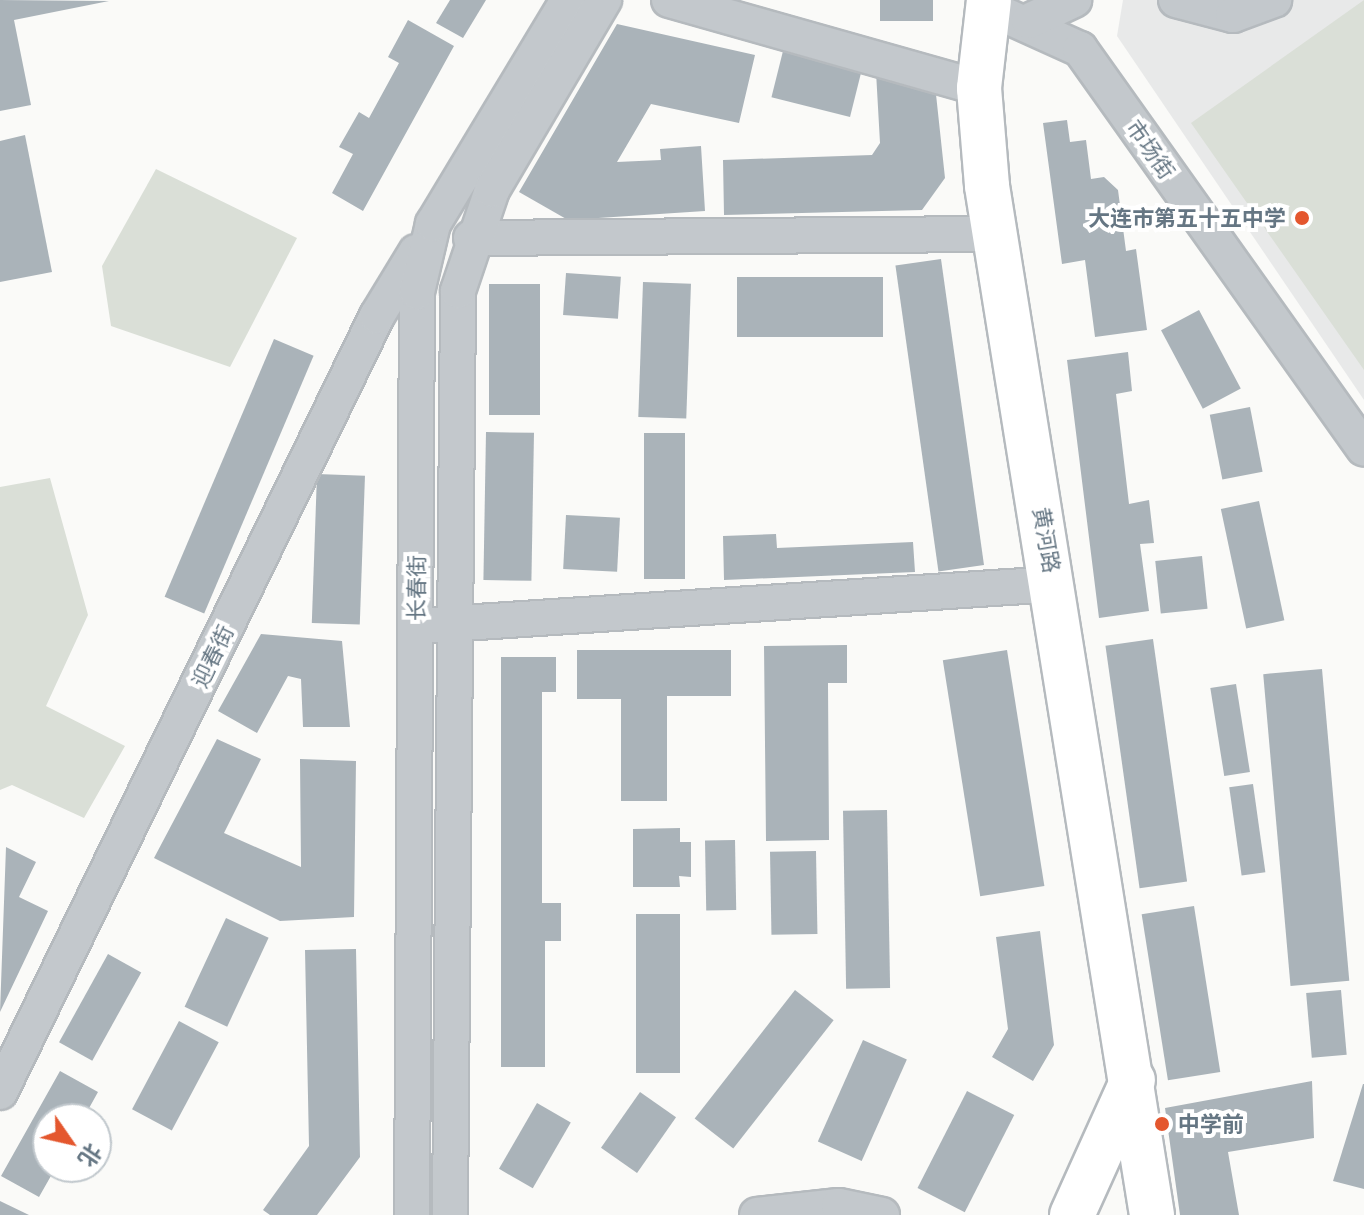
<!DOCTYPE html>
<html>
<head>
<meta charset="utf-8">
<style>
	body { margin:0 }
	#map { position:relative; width:1364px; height:1215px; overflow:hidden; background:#fafaf8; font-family:Ubuntu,"Noto Sans SC",sans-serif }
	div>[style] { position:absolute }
	.built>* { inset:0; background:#e8e9e9 }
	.green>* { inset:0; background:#dadfd7 }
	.building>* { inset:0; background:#aab3b9; transform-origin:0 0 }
	.roads { filter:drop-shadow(2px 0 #b5babe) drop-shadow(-2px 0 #b5babe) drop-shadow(0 2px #b5babe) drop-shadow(0 -2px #b5babe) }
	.minor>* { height:34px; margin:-17px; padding:0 17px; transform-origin:17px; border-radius:17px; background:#c3c8cc }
	.major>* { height:44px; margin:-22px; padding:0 22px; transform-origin:22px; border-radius:22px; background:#fff }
	.dots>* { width:22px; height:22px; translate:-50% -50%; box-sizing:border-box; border:4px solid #fff; border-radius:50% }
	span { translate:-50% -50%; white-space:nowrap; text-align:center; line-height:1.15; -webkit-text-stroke:8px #fff; paint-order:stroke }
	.street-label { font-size:22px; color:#657683 }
	.poi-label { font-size:22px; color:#657683; font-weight:700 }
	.right { translate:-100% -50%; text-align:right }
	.left { translate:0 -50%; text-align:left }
	.north { position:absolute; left:32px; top:1103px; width:80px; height:80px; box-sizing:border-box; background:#fff; border:2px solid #c1c8cd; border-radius:50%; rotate:124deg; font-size:22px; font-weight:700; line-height:32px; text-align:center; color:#657683 }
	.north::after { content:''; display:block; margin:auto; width:28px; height:36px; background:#e4572e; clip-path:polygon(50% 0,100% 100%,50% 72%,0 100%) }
</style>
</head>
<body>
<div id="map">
	<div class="built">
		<i style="clip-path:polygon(1123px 0,1364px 0,1364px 400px,1117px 36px)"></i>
	</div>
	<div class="green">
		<i style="clip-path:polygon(1364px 0,1364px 370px,1191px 123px)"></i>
		<i style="clip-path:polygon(156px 169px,297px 238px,230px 367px,111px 326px,102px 266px)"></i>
		<i style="clip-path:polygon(50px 478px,88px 615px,46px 706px,125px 746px,84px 818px,12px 785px,0 790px,0 487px)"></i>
	</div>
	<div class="building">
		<i style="clip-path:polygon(0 0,109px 1px,14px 20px,31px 105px,0 111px)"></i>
		<i style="clip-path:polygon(450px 0,486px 0,463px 38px,436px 23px)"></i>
		<i style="left:880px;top:0;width:53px;height:21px"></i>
		<i style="clip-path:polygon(408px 20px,454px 46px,363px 211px,332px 193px,353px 154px,339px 147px,359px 112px,369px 118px,399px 63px,388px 57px)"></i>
		<i style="clip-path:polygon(617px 24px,755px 55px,739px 123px,651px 104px,617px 162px,661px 160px,660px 149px,701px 146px,705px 211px,568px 220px,519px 192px)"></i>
		<i style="left:785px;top:43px;width:81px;height:56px;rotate:14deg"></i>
		<i style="clip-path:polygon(876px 72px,935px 85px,945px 178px,922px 210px,724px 215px,723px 160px,872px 155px,880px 143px)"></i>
		<i style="clip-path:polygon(1067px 120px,1070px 142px,1086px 140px,1091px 179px,1104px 177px,1118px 190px,1126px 251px,1136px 249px,1147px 330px,1095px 337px,1085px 260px,1062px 264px,1043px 123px)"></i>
		<i style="clip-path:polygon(25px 135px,52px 272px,0 282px,0 141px)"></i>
		<i style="left:941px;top:259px;width:309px;height:46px;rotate:82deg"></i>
		<i style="left:566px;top:273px;width:55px;height:42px;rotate:4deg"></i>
		<i style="left:737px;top:277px;width:146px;height:60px"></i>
		<i style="left:643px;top:282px;width:48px;height:135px;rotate:2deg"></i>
		<i style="left:540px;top:284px;width:131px;height:51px;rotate:90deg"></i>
		<i style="left:1199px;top:310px;width:89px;height:43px;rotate:62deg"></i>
		<i style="left:274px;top:339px;width:43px;height:280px;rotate:23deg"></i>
		<i style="clip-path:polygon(1128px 352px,1132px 391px,1116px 394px,1129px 504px,1149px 500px,1154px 543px,1140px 544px,1149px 611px,1099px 618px,1067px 360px)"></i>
		<i style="left:1250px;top:407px;width:66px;height:41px;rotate:79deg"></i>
		<i style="left:486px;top:432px;width:48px;height:148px;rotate:1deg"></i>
		<i style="left:644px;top:433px;width:41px;height:146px"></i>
		<i style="left:317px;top:474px;width:48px;height:149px;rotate:2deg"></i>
		<i style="left:1259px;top:501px;width:122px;height:39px;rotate:78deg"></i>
		<i style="left:566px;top:515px;width:54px;height:54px;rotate:3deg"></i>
		<i style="clip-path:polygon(776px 534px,777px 548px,913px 542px,915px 572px,724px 580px,723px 536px)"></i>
		<i style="left:1202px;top:556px;width:53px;height:47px;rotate:84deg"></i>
		<i style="clip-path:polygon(261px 634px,342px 641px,350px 727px,303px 727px,301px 679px,288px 676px,257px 733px,218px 711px)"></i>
		<i style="left:1153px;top:639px;width:245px;height:48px;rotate:82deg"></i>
		<i style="clip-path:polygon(847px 645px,847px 683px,828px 683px,829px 840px,766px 841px,764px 646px)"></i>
		<i style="clip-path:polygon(577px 650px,731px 650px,731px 696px,667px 696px,667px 801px,621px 801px,621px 699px,577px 699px)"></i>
		<i style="left:1007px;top:650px;width:239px;height:65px;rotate:81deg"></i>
		<i style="clip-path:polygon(501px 657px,556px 657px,556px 692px,542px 692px,542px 903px,561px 903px,561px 941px,545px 941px,545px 1067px,501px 1067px)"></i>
		<i style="left:1322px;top:669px;width:313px;height:59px;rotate:85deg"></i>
		<i style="left:1236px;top:684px;width:89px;height:26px;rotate:81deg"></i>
		<i style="clip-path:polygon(217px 739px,261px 759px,224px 833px,301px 867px,300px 759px,356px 761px,354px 917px,280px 921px,154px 858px)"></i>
		<i style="left:1253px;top:784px;width:89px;height:24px;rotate:82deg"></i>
		<i style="left:887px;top:810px;width:178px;height:44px;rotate:89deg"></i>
		<i style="clip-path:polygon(680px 828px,680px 842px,691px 842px,691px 877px,679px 876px,680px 887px,633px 887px,633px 829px)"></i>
		<i style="left:735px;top:840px;width:70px;height:30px;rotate:89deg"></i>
		<i style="clip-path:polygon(6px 847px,36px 862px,19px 897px,48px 911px,0 1012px)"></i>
		<i style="left:816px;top:851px;width:83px;height:46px;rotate:89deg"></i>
		<i style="left:1194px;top:906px;width:168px;height:53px;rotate:81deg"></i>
		<i style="left:636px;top:914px;width:44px;height:159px"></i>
		<i style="left:226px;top:918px;width:47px;height:98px;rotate:25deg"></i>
		<i style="clip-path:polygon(1040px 931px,1054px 1045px,1033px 1081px,992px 1057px,1008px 1029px,996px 937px)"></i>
		<i style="clip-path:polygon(356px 949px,360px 1157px,317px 1215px,270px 1215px,263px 1210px,309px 1146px,305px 950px)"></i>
		<i style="left:108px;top:954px;width:38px;height:101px;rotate:29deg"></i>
		<i style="left:795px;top:990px;width:49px;height:163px;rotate:38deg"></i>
		<i style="left:1341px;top:990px;width:65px;height:35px;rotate:85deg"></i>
		<i style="left:179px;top:1021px;width:45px;height:100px;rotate:28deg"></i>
		<i style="left:863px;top:1040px;width:48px;height:111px;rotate:24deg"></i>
		<i style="clip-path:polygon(60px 1071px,98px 1092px,83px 1119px,48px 1119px,48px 1167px,56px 1167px,39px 1197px,1px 1176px)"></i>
		<i style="clip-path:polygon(1312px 1081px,1314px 1138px,1228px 1152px,1239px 1215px,1180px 1215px,1165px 1108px)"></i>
		<i style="clip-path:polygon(1363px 1084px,1364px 1084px,1364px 1189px,1333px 1181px)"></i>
		<i style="left:967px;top:1091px;width:53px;height:109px;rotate:27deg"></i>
		<i style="left:640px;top:1092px;width:44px;height:68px;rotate:35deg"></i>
		<i style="left:537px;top:1103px;width:39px;height:76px;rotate:30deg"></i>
		<i style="clip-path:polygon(0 1201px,29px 1215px,0 1215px)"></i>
	</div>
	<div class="roads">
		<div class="minor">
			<i style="left:669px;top:0;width:322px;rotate:15.8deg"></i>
			<i style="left:1176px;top:0;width:59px;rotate:14.7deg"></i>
			<i style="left:1233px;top:15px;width:44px;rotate:-20.1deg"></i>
			<i style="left:989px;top:8px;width:100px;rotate:24.3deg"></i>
			<i style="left:1080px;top:49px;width:490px;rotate:54.6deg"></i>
			<i style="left:1029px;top:21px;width:50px;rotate:-25deg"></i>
			<i style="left:471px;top:238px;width:524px;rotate:-0.44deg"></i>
			<i style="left:432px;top:625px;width:623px;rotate:-3.77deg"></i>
			<i style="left:0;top:1092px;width:863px;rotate:-64.09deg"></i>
			<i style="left:377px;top:316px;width:75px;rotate:-58.6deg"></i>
			<i style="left:412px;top:1215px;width:923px;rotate:-89.69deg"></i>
			<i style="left:417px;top:292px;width:70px;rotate:-76.8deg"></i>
			<i style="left:433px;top:224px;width:262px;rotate:-58.9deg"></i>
			<i style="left:450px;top:1215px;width:924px;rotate:-89.5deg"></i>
			<i style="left:458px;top:291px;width:107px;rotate:-71.4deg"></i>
			<i style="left:492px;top:190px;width:221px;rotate:-59.5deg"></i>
			<i style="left:757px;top:1215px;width:82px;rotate:-6.3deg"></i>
			<i style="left:839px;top:1206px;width:44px;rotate:11.8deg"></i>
		</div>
		<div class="major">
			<i style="left:989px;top:0;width:89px;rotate:96.5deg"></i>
			<i style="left:979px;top:88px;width:98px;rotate:85.3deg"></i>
			<i style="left:987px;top:186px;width:1042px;rotate:80.89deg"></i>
			<i style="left:1072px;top:1215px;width:148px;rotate:-65.7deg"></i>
		</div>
	</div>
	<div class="dots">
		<i style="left:1302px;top:218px;background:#e4572e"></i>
		<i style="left:1162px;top:1124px;background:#e4572e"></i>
	</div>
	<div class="street-label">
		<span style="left:1151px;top:149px;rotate:55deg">市场街</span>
		<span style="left:1047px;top:540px;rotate:80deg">黄河路</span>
		<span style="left:416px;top:588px;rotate:-90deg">长春街</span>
		<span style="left:212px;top:656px;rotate:-64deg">迎春街</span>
	</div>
	<div class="poi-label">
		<span class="right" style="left:1286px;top:218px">大连市第五十五中学</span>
		<span class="left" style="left:1178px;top:1124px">中学前</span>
	</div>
	<div class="north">北</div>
</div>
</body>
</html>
